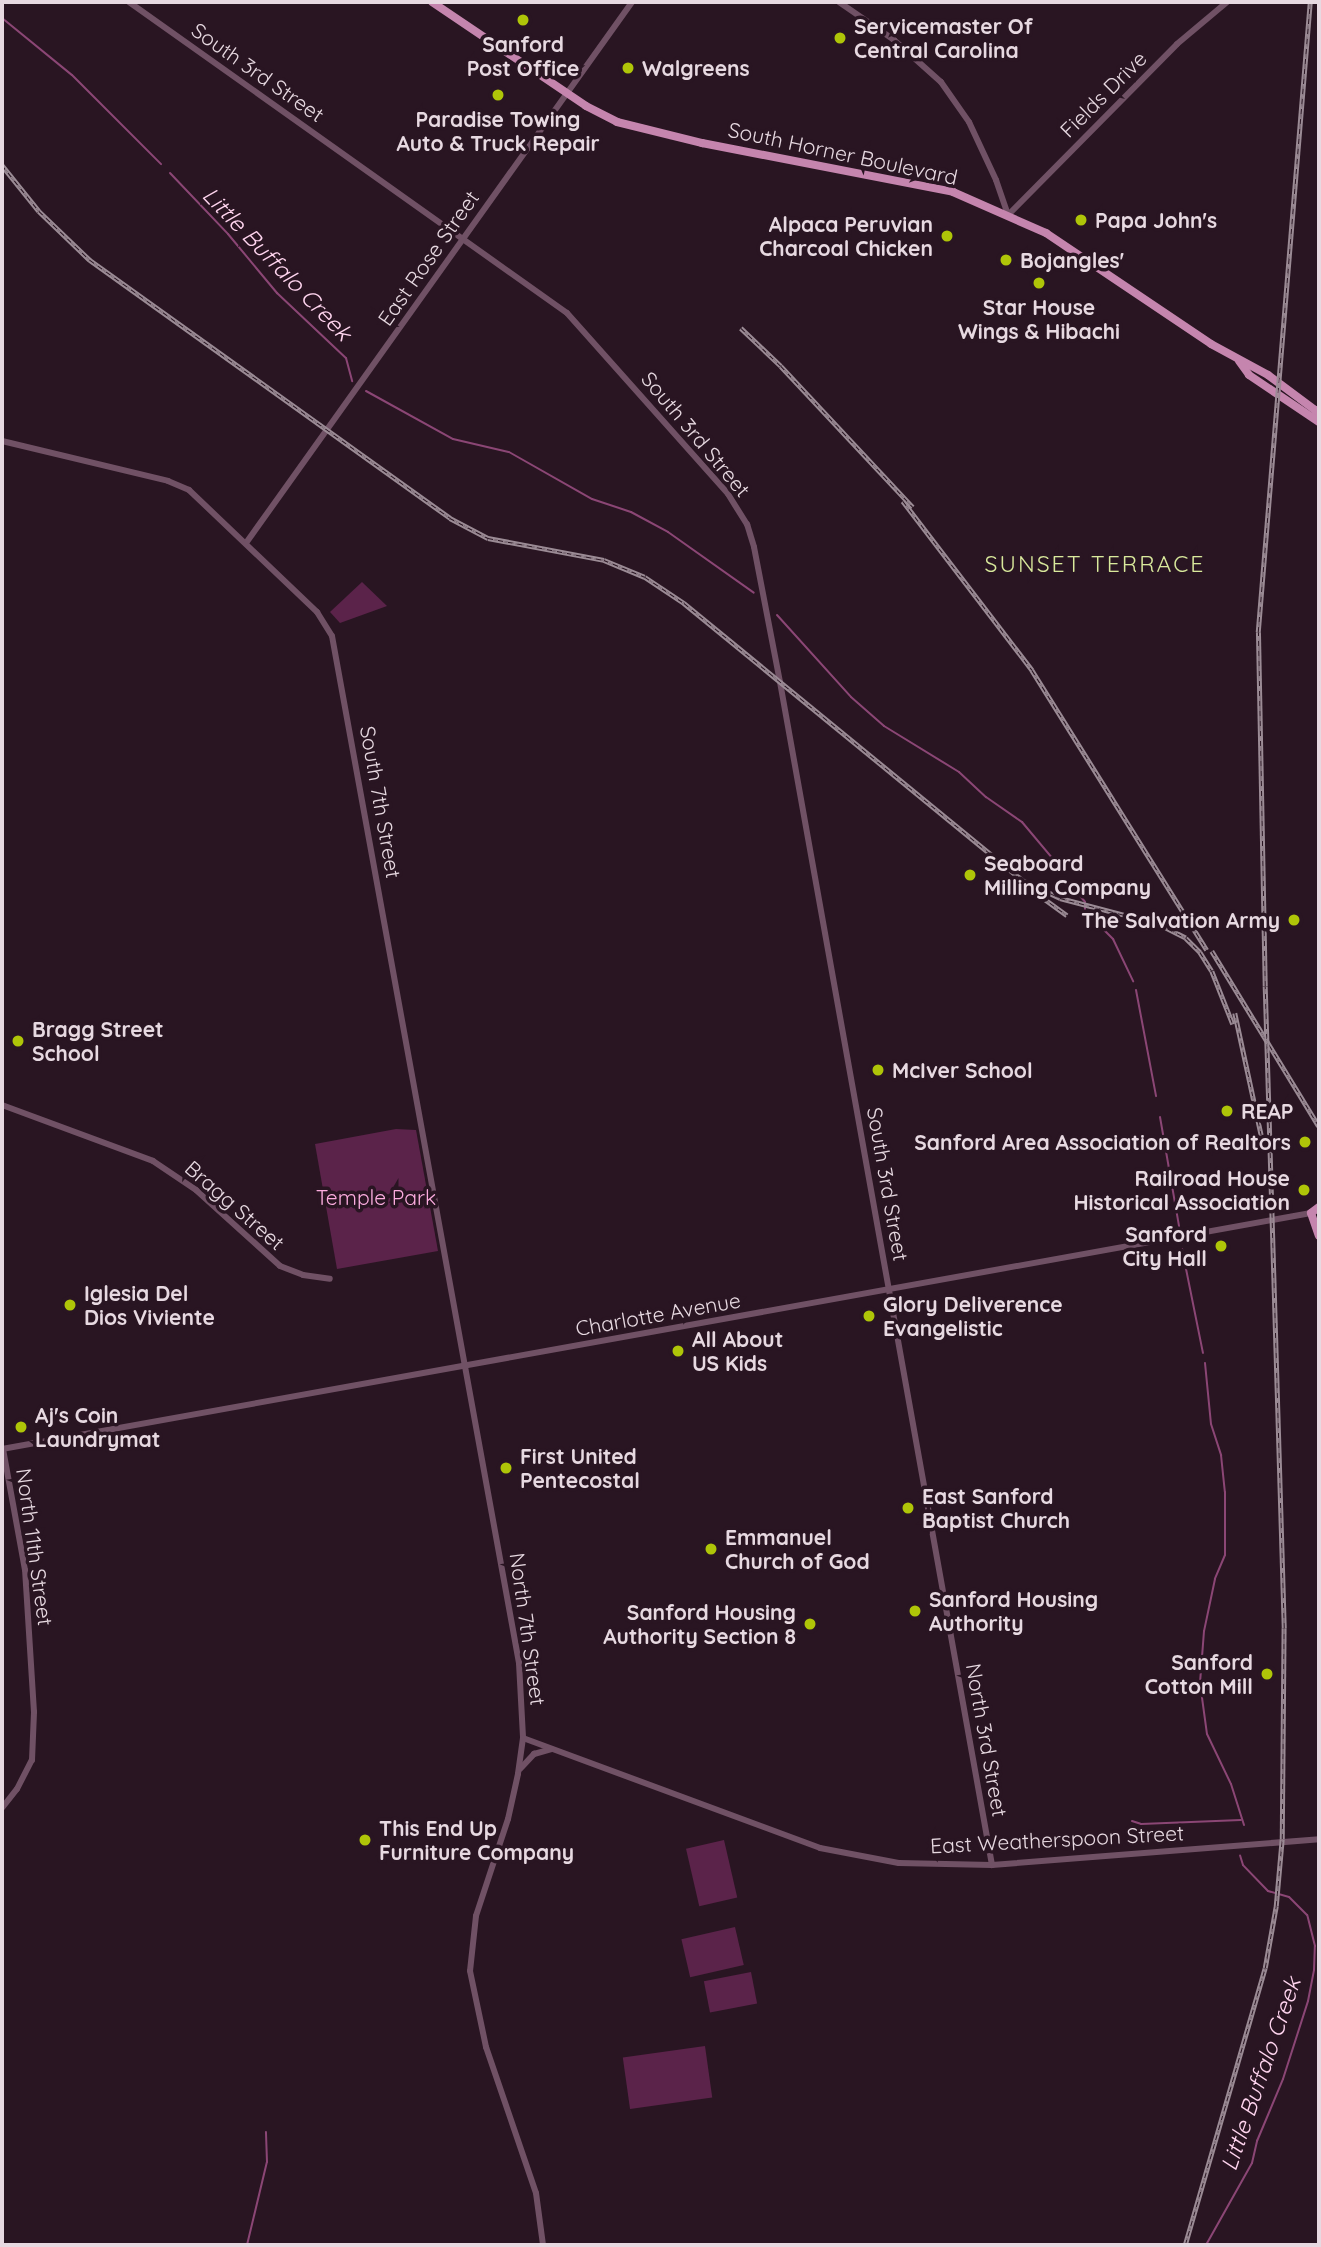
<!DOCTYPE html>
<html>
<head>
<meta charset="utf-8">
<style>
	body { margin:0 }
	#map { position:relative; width:1321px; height:2247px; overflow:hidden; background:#291522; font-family:Quicksand,sans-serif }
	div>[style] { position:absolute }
	.green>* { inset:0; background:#5b234a; transform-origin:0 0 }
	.stream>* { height:2px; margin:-1px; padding:0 1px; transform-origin:1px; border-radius:1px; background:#8b4675 }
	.tertiary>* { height:6px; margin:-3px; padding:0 3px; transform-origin:3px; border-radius:3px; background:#705165 }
	.primary>* { height:8px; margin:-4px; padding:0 4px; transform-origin:4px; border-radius:4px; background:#c585ae }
	.rail>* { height:4.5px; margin-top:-2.25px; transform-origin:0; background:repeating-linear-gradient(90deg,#291522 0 5px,#9b8b95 0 10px); box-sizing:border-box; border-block:2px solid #9b8b95 }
	.dots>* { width:19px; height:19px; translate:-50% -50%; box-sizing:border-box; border:4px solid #291522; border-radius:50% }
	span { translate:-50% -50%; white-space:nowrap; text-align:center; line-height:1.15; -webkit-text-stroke:7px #291522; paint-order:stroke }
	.poi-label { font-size:21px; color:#e7d9e1; font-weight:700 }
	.left { translate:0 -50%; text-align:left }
	.right { translate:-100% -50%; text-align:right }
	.street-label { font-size:21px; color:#e7d9e1 }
	.park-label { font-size:21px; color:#fdade0 }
	.water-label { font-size:23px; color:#ffd5ef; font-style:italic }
	.neighbourhood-label { font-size:23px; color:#d9e99c; letter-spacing:2px }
	.frame { position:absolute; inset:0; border:4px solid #e7d9e1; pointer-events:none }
</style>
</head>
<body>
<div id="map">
	<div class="green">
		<i style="clip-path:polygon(362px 582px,387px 606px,340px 623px,330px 612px)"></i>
		<i style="clip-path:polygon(396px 1129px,416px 1130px,438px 1251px,337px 1269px,315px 1144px)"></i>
		<i style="left:724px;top:1840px;width:59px;height:39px;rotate:77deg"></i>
		<i style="left:735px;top:1927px;width:39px;height:55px;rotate:77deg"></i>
		<i style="left:751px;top:1972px;width:32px;height:48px;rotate:79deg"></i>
		<i style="left:705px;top:2046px;width:52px;height:83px;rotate:82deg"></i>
	</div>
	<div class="stream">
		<i style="left:2px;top:18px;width:90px;rotate:39.2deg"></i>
		<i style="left:72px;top:75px;width:126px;rotate:45deg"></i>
		<i style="left:170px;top:173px;width:84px;rotate:46.4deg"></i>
		<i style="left:228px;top:234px;width:77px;rotate:50.3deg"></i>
		<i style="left:277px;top:293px;width:95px;rotate:43.3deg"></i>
		<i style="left:346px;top:358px;width:24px;rotate:75deg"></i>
		<i style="left:366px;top:391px;width:99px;rotate:28.9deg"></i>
		<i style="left:453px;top:439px;width:57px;rotate:13.1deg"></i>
		<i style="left:509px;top:452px;width:95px;rotate:29.5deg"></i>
		<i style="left:592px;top:499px;width:41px;rotate:18.4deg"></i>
		<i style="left:631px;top:512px;width:42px;rotate:28.4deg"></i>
		<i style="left:668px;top:532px;width:105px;rotate:35.3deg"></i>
		<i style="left:777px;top:615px;width:110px;rotate:47.9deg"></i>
		<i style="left:851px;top:697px;width:44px;rotate:41.3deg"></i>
		<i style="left:884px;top:726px;width:88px;rotate:31.5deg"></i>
		<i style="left:959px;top:772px;width:37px;rotate:43deg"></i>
		<i style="left:986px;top:797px;width:44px;rotate:34.8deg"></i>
		<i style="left:1022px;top:822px;width:56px;rotate:50.1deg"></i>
		<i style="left:1065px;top:878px;width:31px;rotate:50deg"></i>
		<i style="left:1085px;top:902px;width:9px;rotate:90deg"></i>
		<i style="left:1085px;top:911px;width:40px;rotate:45deg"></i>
		<i style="left:1113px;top:939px;width:47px;rotate:64.5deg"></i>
		<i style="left:1136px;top:990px;width:108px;rotate:79.3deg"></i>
		<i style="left:1160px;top:1117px;width:111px;rotate:80.1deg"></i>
		<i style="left:1182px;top:1249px;width:106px;rotate:78.6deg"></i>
		<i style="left:1205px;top:1363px;width:61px;rotate:84.4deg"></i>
		<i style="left:1211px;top:1424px;width:33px;rotate:72deg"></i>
		<i style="left:1221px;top:1455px;width:37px;rotate:84deg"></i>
		<i style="left:1225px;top:1492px;width:63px;rotate:90deg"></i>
		<i style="left:1225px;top:1555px;width:26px;rotate:113deg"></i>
		<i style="left:1215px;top:1579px;width:53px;rotate:101.9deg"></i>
		<i style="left:1204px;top:1631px;width:52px;rotate:94.4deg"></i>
		<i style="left:1200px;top:1683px;width:51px;rotate:82.2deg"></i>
		<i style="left:1207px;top:1734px;width:55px;rotate:64.4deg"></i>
		<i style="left:1231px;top:1784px;width:43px;rotate:72.4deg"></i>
		<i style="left:1132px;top:1821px;width:9px;rotate:18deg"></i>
		<i style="left:1141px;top:1824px;width:100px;rotate:-2.3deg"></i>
		<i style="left:247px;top:2245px;width:85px;rotate:-76.5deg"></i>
		<i style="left:267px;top:2162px;width:30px;rotate:-92deg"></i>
		<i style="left:1206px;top:2245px;width:94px;rotate:-60.7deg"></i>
		<i style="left:1252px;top:2163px;width:23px;rotate:-77deg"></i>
		<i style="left:1257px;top:2141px;width:67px;rotate:-67.2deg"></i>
		<i style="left:1283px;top:2079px;width:82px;rotate:-72.2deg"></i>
		<i style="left:1308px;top:2001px;width:32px;rotate:-79deg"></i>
		<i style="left:1314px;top:1970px;width:24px;rotate:-88deg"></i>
		<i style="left:1315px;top:1946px;width:32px;rotate:-104deg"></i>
		<i style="left:1307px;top:1915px;width:25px;rotate:-135deg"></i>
		<i style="left:1289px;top:1897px;width:22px;rotate:-164deg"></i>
		<i style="left:1268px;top:1891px;width:36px;rotate:-134deg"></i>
		<i style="left:1243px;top:1865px;width:10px;rotate:-107deg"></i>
	</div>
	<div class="tertiary">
		<i style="left:129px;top:2px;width:537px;rotate:35.38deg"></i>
		<i style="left:567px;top:313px;width:242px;rotate:48.3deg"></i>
		<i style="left:728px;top:494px;width:36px;rotate:58deg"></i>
		<i style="left:747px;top:524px;width:24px;rotate:73deg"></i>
		<i style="left:754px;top:547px;width:137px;rotate:79.1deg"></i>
		<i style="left:780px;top:682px;width:1202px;rotate:79.84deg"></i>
		<i style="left:839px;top:2px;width:67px;rotate:34.6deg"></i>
		<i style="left:894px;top:40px;width:63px;rotate:41.8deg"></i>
		<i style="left:941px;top:82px;width:49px;rotate:55deg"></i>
		<i style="left:969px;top:122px;width:64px;rotate:65deg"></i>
		<i style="left:996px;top:180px;width:37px;rotate:71deg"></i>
		<i style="left:1008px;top:215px;width:240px;rotate:-45.3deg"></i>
		<i style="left:1177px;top:44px;width:65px;rotate:-40deg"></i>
		<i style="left:2px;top:441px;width:171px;rotate:13.5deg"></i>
		<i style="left:168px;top:481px;width:23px;rotate:23deg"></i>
		<i style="left:189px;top:490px;width:177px;rotate:43.6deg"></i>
		<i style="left:317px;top:612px;width:28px;rotate:58deg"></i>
		<i style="left:332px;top:636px;width:1044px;rotate:79.68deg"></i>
		<i style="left:519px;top:1663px;width:75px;rotate:86.9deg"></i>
		<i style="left:523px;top:1738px;width:36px;rotate:98deg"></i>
		<i style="left:518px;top:1774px;width:46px;rotate:102.5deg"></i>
		<i style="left:508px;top:1819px;width:102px;rotate:108.3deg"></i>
		<i style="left:476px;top:1916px;width:55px;rotate:96.2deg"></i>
		<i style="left:470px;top:1971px;width:78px;rotate:78.1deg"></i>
		<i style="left:486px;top:2047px;width:154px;rotate:71.1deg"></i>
		<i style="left:536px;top:2193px;width:52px;rotate:82.3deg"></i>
		<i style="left:246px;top:543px;width:665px;rotate:-54.49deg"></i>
		<i style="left:2px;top:1105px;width:161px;rotate:20.3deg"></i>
		<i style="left:153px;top:1161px;width:52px;rotate:34deg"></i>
		<i style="left:196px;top:1190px;width:113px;rotate:42.1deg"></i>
		<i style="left:280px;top:1266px;width:25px;rotate:21deg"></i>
		<i style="left:303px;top:1275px;width:27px;rotate:8deg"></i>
		<i style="left:2px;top:1449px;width:1330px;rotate:-10.22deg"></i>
		<i style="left:523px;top:1738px;width:317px;rotate:20.3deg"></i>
		<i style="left:820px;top:1848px;width:80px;rotate:10.8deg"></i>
		<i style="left:899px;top:1863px;width:93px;rotate:1.2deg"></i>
		<i style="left:992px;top:1865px;width:328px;rotate:-4.5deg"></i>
		<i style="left:520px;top:1769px;width:21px;rotate:-47deg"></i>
		<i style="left:534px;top:1754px;width:18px;rotate:-16deg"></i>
		<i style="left:2px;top:1808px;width:24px;rotate:-52deg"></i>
		<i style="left:17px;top:1789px;width:33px;rotate:-63deg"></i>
		<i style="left:32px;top:1760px;width:48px;rotate:-87.6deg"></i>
		<i style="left:34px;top:1712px;width:142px;rotate:-93.6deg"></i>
		<i style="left:25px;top:1570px;width:123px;rotate:-100.3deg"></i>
	</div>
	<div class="primary">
		<i style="left:432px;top:2px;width:186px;rotate:34deg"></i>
		<i style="left:586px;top:106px;width:35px;rotate:27deg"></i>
		<i style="left:617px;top:122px;width:88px;rotate:13.9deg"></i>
		<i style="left:702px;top:143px;width:256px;rotate:11deg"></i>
		<i style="left:953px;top:192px;width:102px;rotate:23.8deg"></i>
		<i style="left:1046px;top:233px;width:199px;rotate:33.9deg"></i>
		<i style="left:1211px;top:344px;width:65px;rotate:28.5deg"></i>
		<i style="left:1268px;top:375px;width:59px;rotate:36.7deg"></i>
		<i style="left:1315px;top:410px;width:10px;rotate:66deg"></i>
		<i style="left:1239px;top:361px;width:17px;rotate:54deg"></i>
		<i style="left:1249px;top:375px;width:84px;rotate:33.9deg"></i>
		<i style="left:1319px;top:1207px;width:10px;rotate:143deg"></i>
		<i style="left:1311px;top:1213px;width:24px;rotate:71deg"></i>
	</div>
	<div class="rail">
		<i style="left:2px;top:165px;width:59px;rotate:51.2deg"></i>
		<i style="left:39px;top:211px;width:71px;rotate:43.9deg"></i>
		<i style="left:90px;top:260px;width:443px;rotate:35.6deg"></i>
		<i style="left:450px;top:518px;width:43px;rotate:27.8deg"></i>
		<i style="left:488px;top:538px;width:118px;rotate:10.7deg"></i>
		<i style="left:604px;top:560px;width:44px;rotate:22.5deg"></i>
		<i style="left:645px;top:577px;width:47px;rotate:33.7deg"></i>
		<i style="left:684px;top:603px;width:439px;rotate:39.3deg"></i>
		<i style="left:1024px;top:881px;width:40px;rotate:25deg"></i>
		<i style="left:1060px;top:898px;width:102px;rotate:14.7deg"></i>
		<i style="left:1159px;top:924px;width:30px;rotate:27deg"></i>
		<i style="left:1186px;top:938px;width:20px;rotate:45deg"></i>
		<i style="left:1200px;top:952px;width:22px;rotate:58deg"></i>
		<i style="left:1212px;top:971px;width:57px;rotate:68.4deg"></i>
		<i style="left:741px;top:328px;width:55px;rotate:43.5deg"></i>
		<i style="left:781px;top:366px;width:193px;rotate:46.9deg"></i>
		<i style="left:903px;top:501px;width:213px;rotate:52.6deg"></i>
		<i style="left:1032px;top:670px;width:330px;rotate:58deg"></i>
		<i style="left:1042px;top:897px;width:31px;rotate:36deg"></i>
		<i style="left:1212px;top:951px;width:205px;rotate:58.6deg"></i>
		<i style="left:1235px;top:1013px;width:137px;rotate:77.8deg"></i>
		<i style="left:1185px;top:2245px;width:288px;rotate:-73.9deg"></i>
		<i style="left:1265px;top:1968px;width:63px;rotate:-79.9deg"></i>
		<i style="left:1276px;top:1906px;width:67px;rotate:-84.9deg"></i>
		<i style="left:1282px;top:1839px;width:211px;rotate:-89.5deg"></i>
		<i style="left:1284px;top:1628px;width:642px;rotate:-91.7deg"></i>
		<i style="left:1265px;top:986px;width:354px;rotate:-91.1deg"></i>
		<i style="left:1258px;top:632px;width:632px;rotate:-85.28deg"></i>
	</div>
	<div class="dots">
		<i style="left:523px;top:20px;background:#afc508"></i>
		<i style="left:840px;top:38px;background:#afc508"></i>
		<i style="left:628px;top:68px;background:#afc508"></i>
		<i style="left:498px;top:95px;background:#afc508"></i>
		<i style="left:1081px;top:220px;background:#afc508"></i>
		<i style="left:947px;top:236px;background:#afc508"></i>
		<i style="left:1006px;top:260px;background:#afc508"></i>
		<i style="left:1039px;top:283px;background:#afc508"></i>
		<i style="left:970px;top:875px;background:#afc508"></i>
		<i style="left:1294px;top:920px;background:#afc508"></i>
		<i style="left:18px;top:1041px;background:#afc508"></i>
		<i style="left:878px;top:1070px;background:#afc508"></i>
		<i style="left:1227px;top:1111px;background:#afc508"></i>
		<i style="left:1305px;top:1142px;background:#afc508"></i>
		<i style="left:1304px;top:1190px;background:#afc508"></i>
		<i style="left:1221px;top:1246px;background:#afc508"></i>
		<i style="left:70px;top:1305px;background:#afc508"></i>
		<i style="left:869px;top:1316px;background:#afc508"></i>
		<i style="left:678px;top:1351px;background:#afc508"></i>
		<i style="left:21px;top:1427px;background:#afc508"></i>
		<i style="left:506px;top:1468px;background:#afc508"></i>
		<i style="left:908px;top:1508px;background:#afc508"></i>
		<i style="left:711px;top:1549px;background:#afc508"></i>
		<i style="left:915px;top:1611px;background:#afc508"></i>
		<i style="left:810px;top:1624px;background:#afc508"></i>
		<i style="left:1267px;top:1674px;background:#afc508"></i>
		<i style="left:365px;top:1840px;background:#afc508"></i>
	</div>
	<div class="poi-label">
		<span class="left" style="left:854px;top:38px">Servicemaster Of<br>Central Carolina</span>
		<span style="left:523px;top:56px">Sanford<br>Post Office</span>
		<span class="left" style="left:642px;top:68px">Walgreens</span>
		<span style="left:498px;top:131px">Paradise Towing<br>Auto &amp; Truck Repair</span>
		<span class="left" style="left:1095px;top:220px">Papa John's</span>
		<span class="right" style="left:933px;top:236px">Alpaca Peruvian<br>Charcoal Chicken</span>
		<span class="left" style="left:1020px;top:260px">Bojangles'</span>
		<span style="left:1039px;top:319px">Star House<br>Wings &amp; Hibachi</span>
		<span class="left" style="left:984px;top:875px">Seaboard<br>Milling Company</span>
		<span class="right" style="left:1280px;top:920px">The Salvation Army</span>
		<span class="left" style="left:32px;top:1041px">Bragg Street<br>School</span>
		<span class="left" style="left:892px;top:1070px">McIver School</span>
		<span class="left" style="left:1241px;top:1111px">REAP</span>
		<span class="right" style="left:1291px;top:1142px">Sanford Area Association of Realtors</span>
		<span class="right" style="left:1290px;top:1190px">Railroad House<br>Historical Association</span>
		<span class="right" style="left:1207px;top:1246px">Sanford<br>City Hall</span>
		<span class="left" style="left:84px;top:1305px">Iglesia Del<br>Dios Viviente</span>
		<span class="left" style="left:883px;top:1316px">Glory Deliverence<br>Evangelistic</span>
		<span class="left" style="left:692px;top:1351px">All About<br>US Kids</span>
		<span class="left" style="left:35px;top:1427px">Aj's Coin<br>Laundrymat</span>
		<span class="left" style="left:520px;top:1468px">First United<br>Pentecostal</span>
		<span class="left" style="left:922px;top:1508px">East Sanford<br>Baptist Church</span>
		<span class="left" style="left:725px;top:1549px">Emmanuel<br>Church of God</span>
		<span class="left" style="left:929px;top:1611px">Sanford Housing<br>Authority</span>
		<span class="right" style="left:796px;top:1624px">Sanford Housing<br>Authority Section 8</span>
		<span class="right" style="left:1253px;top:1674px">Sanford<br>Cotton Mill</span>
		<span class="left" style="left:379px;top:1840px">This End Up<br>Furniture Company</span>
	</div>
	<div class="street-label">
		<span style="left:258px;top:72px;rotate:35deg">South 3rd Street</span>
		<span style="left:1103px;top:94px;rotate:-45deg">Fields Drive</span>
		<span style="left:843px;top:153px;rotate:12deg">South Horner Boulevard</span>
		<span style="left:428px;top:258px;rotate:-55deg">East Rose Street</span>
		<span style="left:696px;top:434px;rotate:50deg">South 3rd Street</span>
		<span style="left:381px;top:802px;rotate:80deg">South 7th Street</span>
		<span style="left:888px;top:1184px;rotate:80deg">South 3rd Street</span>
		<span style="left:235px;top:1205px;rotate:41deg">Bragg Street</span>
		<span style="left:658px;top:1314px;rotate:-10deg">Charlotte Avenue</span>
		<span style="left:35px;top:1547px;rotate:82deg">North 11th Street</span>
		<span style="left:528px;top:1629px;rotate:82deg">North 7th Street</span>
		<span style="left:987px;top:1740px;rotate:80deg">North 3rd Street</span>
		<span style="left:1057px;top:1839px;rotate:-3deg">East Weatherspoon Street</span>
	</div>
	<div class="park-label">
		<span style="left:376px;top:1197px">Temple Park</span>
	</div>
	<div class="water-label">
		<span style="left:277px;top:264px;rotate:46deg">Little Buffalo Creek</span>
		<span style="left:1261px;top:2074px;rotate:-71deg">Little Buffalo Creek</span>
	</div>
	<div class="neighbourhood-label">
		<span style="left:1095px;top:564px">SUNSET TERRACE</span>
	</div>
	<div class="frame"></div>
</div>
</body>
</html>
